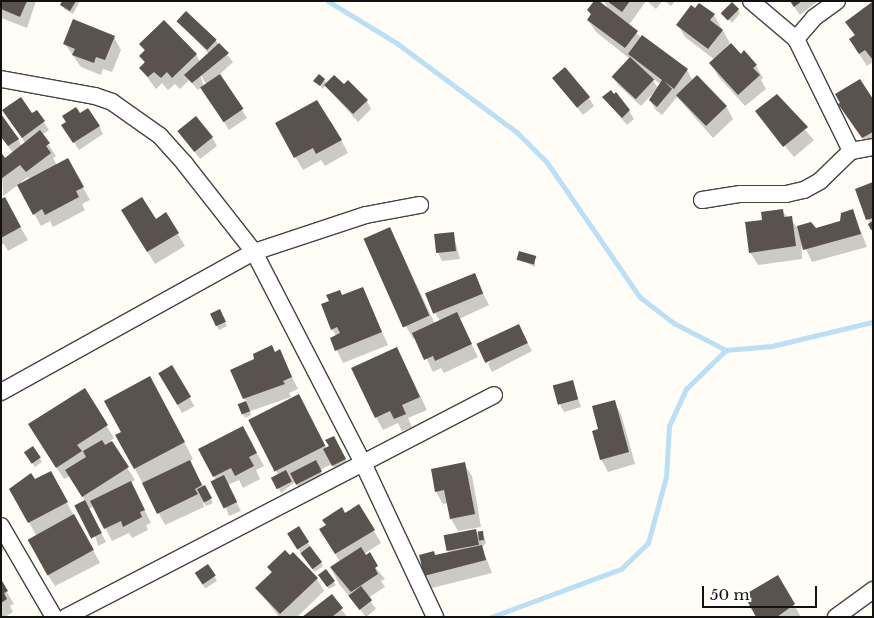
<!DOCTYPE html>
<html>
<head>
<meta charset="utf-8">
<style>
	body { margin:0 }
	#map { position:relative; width:874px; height:618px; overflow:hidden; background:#fffdf5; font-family:"Libre Baskerville",serif }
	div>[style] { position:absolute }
	.shadow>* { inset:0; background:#0003; transform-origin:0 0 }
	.stream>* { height:4.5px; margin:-2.25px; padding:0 2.25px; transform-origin:2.25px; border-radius:2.25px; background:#b9e0f7 }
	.building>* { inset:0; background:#5a524d; transform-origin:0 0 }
	.roads { filter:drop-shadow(1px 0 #444) drop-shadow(-1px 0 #444) drop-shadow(0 1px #444) drop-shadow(0 -1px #444) }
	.minor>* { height:16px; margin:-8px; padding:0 8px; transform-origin:8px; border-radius:8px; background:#fff }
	span { translate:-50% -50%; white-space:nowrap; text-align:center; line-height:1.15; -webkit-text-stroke:5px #fff; paint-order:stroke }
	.frame { position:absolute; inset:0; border:2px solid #111; pointer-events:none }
	.scale { position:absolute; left:702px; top:586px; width:115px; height:22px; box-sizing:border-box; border:2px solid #111; border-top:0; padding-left:6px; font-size:15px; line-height:18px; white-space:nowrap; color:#111; -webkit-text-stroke:4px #fff; paint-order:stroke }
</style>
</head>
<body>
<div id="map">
	<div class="shadow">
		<i style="clip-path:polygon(1px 1px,36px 1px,27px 28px,1px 18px)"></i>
		<i style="clip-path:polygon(64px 1px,80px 1px,73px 14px,64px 9px)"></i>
		<i style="clip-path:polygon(evenodd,604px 1px,646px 1px,629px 25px,641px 38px,687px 70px,693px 81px,726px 106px,733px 119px,713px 138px,677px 97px,662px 115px,655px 109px,650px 100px,660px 86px,641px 106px,618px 85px,613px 77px,630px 59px,596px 32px,588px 20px,591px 16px,589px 10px,609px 10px,604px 1px,652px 78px,660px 84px,657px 87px,652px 78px)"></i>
		<i style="clip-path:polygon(647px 1px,662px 1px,656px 9px)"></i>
		<i style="clip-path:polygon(665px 1px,675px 1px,671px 6px)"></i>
		<i style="clip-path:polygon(790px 1px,818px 1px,800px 15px)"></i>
		<i style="clip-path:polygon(873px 6px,873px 62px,867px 66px,858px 52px,855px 36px,846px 22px)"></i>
		<i style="clip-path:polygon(738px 10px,740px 13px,732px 23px,724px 14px)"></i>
		<i style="clip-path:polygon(714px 15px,730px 43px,725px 48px,756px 66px,763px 78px,761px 80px,766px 89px,745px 106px,718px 76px,711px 63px,715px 60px,685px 37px,678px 25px)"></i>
		<i style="clip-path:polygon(evenodd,178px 21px,216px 41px,233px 62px,219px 75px,247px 118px,229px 130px,202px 87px,198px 90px,189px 80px,180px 89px,175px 84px,168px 90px,162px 83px,156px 89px,140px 68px,145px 64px,141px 56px,145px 52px,141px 45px,196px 54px,200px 62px,209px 54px,178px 21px,198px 70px,207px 86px,204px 86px,198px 70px)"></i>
		<i style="clip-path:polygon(114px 37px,121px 50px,112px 72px,103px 69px,101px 75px,81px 67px,65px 44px)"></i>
		<i style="clip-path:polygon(554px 78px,589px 98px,594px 106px,583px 115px)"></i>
		<i style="clip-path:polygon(324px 80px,327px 84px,344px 86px,367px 101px,371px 109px,358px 122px,325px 85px,323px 89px,315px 81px)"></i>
		<i style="left:776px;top:95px;width:59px;height:26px;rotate:50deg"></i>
		<i style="clip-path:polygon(604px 98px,629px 111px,634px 119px,627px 125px)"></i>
		<i style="clip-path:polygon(873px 101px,873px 148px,871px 150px,840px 105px)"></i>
		<i style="clip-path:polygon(evenodd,3px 111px,32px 115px,37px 112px,49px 130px,42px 135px,56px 156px,53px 158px,57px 165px,74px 172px,90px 200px,82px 204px,85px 210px,53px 227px,50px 221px,41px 226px,18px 185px,3px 196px,1px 155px,5px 160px,13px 153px,1px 136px,18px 139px,22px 147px,26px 144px,3px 111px,28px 177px,30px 179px,21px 184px,21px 182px,28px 177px)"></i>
		<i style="clip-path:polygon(331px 121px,348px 153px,325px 166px,321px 160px,303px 170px,276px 124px)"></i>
		<i style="clip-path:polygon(99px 126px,103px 134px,79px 150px,68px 133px)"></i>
		<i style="clip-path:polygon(179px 131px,212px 137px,217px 146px,200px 159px)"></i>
		<i style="clip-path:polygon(873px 184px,873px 230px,868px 219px)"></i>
		<i style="clip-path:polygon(4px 199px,28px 240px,8px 251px,4px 244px,1px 245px,1px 200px)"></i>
		<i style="clip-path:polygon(782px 211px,797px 227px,810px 223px,816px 230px,841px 222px,853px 211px,867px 247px,812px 262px,801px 238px,802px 259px,758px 265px,750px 252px)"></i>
		<i style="clip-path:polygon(166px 214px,185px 246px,155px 264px,130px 223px,155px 220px)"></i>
		<i style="clip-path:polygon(453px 233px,460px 259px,442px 261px,438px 253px)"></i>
		<i style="clip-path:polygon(396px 241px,435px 324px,440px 321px,435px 313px,474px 275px,489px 305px,459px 319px,478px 357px,444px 373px,441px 368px,433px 372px,416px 337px,413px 339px,406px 326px)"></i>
		<i style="clip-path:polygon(535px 257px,535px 267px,518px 259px)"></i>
		<i style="clip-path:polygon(362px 288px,388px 345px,343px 363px,331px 338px,336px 336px,332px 329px,342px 297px)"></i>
		<i style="clip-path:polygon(219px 311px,227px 326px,219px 330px,217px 326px)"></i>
		<i style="clip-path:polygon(518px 326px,532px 351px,492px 372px,488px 364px)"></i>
		<i style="clip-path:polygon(397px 348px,427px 410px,408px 418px,412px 427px,402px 431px,398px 423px,383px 430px,376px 417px)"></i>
		<i style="clip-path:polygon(279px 351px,298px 389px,289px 393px,291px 397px,250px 411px,251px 415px,245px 418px,239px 406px,247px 402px,244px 398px)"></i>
		<i style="left:172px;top:366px;width:46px;height:14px;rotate:61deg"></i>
		<i style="clip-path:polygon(572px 381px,581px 407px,564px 412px,559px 403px)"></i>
		<i style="clip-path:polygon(84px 390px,114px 438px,110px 441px,135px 480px,131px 483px,151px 523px,146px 525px,148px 530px,132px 538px,129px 533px,112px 541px,94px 506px,89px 509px,106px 542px,98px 546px,85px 501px,70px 476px,64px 479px,37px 437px)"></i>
		<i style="clip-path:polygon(159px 394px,193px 459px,189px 461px,213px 503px,206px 506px,203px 501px,204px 507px,165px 525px,135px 469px,123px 432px)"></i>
		<i style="clip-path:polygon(298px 395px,327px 449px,333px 437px,350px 467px,338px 474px,332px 464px,320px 470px,325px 481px,301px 492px,295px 482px,281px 493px,273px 477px,278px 475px,250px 420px)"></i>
		<i style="clip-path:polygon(614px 402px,621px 414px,635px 464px,608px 472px,601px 459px,600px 430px)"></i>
		<i style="clip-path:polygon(250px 440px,264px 466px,256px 470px,260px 479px,243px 488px,239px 480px,228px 485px,241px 511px,229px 516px,216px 480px,200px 450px)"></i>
		<i style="clip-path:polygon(28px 456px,40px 459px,42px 462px,35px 467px)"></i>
		<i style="clip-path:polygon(464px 464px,472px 476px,481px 527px,458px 531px,451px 519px,448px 503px,443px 504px,436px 492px)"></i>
		<i style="clip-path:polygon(50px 472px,100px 563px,55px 586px,47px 574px,36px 535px,11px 490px,31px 475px,34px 481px)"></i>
		<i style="clip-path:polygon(345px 515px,374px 531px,381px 543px,364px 554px,385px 579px,381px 581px,385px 587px,368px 598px,376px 609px,366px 617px,339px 584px,331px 568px,340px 562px,328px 542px)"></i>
		<i style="clip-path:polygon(298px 528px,323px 566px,315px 572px,293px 542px)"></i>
		<i style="clip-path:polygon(476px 531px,484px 536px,486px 543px,482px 547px,492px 573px,432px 588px,425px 576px,435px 556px,449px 553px,445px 536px)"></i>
		<i style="clip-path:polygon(1px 543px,5px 549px,1px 552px)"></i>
		<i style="left:207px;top:565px;width:19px;height:14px;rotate:58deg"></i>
		<i style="clip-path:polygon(268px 567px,317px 579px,324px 591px,297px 617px,279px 617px,257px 588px,272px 573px)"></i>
		<i style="clip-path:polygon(778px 577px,801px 617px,757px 617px)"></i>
		<i style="clip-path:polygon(322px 579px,333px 581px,336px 585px,329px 589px)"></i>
		<i style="clip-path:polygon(1px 582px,14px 604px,10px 606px,13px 612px,5px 617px,1px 617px)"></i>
		<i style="clip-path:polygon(332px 596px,347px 617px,304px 617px)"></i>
	</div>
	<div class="stream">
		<i style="left:328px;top:1px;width:81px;rotate:31.3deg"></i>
		<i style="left:397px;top:43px;width:149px;rotate:36.6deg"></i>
		<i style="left:517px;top:132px;width:42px;rotate:45deg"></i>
		<i style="left:547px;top:162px;width:164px;rotate:55.4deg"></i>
		<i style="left:640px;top:297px;width:43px;rotate:37.4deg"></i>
		<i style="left:674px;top:323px;width:59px;rotate:27.4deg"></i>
		<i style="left:726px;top:350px;width:46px;rotate:-5deg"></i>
		<i style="left:772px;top:346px;width:104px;rotate:-13.4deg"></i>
		<i style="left:491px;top:617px;width:139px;rotate:-20.3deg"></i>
		<i style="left:621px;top:569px;width:37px;rotate:-44deg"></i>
		<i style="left:648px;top:543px;width:68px;rotate:-74.7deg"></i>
		<i style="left:666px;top:477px;width:51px;rotate:-86.6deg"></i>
		<i style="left:669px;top:426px;width:41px;rotate:-65.3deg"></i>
		<i style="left:686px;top:389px;width:56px;rotate:-44.3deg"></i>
	</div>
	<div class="building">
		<i style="clip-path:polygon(1px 1px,27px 1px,20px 17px,1px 9px)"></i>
		<i style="clip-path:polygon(62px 1px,76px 1px,70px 11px,60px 5px)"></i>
		<i style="clip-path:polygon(594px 1px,599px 1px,638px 31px,625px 48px,587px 20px,591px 14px,587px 10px)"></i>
		<i style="clip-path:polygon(607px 1px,630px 1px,622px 12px)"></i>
		<i style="clip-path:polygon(790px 1px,802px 1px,794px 7px)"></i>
		<i style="left:732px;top:2px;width:10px;height:16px;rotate:45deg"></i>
		<i style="clip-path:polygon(872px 2px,873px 4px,873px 60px,865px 50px,859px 54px,849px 39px,855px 35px,845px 22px)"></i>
		<i style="clip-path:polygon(699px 3px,715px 14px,710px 20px,723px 30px,708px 49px,676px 25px,691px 5px,695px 8px)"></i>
		<i style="left:186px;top:11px;width:42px;height:14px;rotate:43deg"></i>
		<i style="clip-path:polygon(73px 19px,115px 36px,105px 60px,96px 57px,94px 63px,72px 55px,75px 49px,63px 44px)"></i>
		<i style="clip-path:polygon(164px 20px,197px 54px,172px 78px,167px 72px,161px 78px,154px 72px,148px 77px,139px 68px,145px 62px,139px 56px,145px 50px,139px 44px)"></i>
		<i style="clip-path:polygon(642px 35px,688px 69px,674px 89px,664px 81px,672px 89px,657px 107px,649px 100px,662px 80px,628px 54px)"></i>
		<i style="clip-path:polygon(219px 43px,229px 53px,192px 83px,184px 75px)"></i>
		<i style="clip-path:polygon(731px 43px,741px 54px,744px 50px,757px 65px,753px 68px,760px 75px,738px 95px,709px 63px)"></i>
		<i style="left:630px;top:57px;width:33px;height:27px;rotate:43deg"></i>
		<i style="left:565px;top:67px;width:39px;height:17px;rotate:50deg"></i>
		<i style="left:220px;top:74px;width:42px;height:24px;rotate:56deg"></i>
		<i style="clip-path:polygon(319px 74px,325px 79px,320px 86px,313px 81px)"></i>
		<i style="clip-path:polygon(334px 75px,344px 84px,348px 80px,368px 100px,353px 114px,324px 85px)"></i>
		<i style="left:697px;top:75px;width:43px;height:29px;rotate:46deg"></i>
		<i style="clip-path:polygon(860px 79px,873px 99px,873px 132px,862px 138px,838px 104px,840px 103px,835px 94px)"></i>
		<i style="clip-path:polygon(611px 90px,614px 94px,616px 92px,630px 110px,622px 118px,602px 97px)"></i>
		<i style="clip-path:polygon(777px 94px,808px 127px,783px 147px,755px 111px)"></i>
		<i style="clip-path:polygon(21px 97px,32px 113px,37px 110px,45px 121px,22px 138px,2px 110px)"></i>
		<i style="clip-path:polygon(317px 100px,342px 140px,316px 154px,313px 148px,294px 158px,275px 123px)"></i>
		<i style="clip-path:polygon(76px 107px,80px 113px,88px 108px,100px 126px,73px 143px,61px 125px,66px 122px,62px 116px)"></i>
		<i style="clip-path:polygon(1px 114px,19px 139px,8px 146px,1px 137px)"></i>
		<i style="left:196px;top:116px;width:27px;height:24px;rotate:51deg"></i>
		<i style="clip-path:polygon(40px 130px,50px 143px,46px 146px,51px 153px,26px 172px,20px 165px,1px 179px,1px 152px,5px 158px)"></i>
		<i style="clip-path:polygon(68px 158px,84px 187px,76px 191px,79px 197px,45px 215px,42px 209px,33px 215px,17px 185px)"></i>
		<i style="clip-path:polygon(873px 182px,873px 218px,866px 220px,855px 189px)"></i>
		<i style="clip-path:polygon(5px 197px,21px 227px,1px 238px,1px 199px)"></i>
		<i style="clip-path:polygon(142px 197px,156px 219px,166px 212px,179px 233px,147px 252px,121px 210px)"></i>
		<i style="clip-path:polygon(783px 209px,784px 217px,792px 216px,796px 246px,749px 253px,745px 222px,762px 220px,761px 212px)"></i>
		<i style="clip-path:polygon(853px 209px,861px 234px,803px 250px,797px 226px,811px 222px,816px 228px,840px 221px,841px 213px)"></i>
		<i style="clip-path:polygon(873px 221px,873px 229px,871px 230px,868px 224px)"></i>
		<i style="left:390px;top:227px;width:97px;height:29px;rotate:66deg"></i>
		<i style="left:454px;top:232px;width:19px;height:20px;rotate:84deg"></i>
		<i style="left:519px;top:251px;width:18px;height:9px;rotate:16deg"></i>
		<i style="left:475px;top:273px;width:22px;height:54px;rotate:68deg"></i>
		<i style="clip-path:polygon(363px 287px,382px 332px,335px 351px,330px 338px,340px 333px,337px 327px,331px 330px,321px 304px,329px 301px,326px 295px,340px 290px,342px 295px)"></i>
		<i style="left:220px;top:309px;width:14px;height:11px;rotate:65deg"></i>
		<i style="clip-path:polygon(457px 312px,472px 344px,435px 361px,433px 356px,424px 360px,412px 333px)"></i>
		<i style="left:519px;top:324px;width:21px;height:47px;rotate:65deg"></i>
		<i style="clip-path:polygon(272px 345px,275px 352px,280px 349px,292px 377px,283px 381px,285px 384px,243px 399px,230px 370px,254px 359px,253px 354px)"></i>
		<i style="clip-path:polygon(397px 347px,420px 397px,402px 405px,406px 414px,394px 419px,390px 411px,375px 418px,351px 368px)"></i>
		<i style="left:172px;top:365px;width:37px;height:16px;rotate:59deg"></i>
		<i style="clip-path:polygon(150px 376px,185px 442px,134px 469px,115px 435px,121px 432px,104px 401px)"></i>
		<i style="left:573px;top:380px;width:20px;height:21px;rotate:75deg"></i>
		<i style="clip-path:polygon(85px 388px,108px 425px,77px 445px,82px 451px,56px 468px,28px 424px)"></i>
		<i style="left:299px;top:394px;width:58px;height:57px;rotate:63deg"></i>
		<i style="clip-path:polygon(615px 400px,629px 452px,600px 460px,592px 431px,598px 429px,592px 406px)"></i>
		<i style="left:246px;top:401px;width:11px;height:9px;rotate:68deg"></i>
		<i style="clip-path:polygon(243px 426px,257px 453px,249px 457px,254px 466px,235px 476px,231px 468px,213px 477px,198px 449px)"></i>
		<i style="clip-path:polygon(334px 436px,346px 459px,332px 466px,323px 449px,329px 446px,325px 440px)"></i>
		<i style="clip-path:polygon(102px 440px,105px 445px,112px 441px,129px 467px,82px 497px,65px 470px,86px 457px,83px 451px)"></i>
		<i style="left:33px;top:446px;width:14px;height:11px;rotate:56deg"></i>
		<i style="clip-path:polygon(190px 460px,202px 485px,195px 489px,198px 494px,157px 514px,142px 483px)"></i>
		<i style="left:316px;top:460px;width:13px;height:29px;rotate:63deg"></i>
		<i style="clip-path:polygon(465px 462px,475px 514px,450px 519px,444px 490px,435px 492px,431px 469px)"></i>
		<i style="left:286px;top:470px;width:13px;height:17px;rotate:63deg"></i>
		<i style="clip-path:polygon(51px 471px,68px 502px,28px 523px,9px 489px,31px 473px,35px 479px)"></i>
		<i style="left:224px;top:475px;width:30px;height:15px;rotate:64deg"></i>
		<i style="clip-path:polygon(131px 481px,145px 510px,140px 512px,142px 517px,123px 527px,121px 521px,104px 529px,90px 501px)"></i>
		<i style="left:205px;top:485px;width:15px;height:9px;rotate:62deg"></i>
		<i style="left:85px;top:500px;width:37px;height:12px;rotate:63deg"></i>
		<i style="clip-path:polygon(359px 504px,375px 530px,335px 554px,319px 529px,326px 525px,322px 520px,342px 507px,345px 513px)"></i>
		<i style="left:74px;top:514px;width:41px;height:53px;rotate:61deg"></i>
		<i style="left:299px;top:526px;width:19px;height:14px;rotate:58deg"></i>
		<i style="left:476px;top:529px;width:16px;height:33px;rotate:79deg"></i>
		<i style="left:483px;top:531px;width:9px;height:5px;rotate:84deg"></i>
		<i style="clip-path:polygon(482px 545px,486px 560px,424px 576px,419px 555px,434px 551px,435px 555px)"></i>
		<i style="left:310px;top:546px;width:20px;height:12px;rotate:53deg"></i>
		<i style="clip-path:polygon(361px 547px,366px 555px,370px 552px,378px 566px,375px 568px,378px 574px,351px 592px,330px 567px)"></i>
		<i style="clip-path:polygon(285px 550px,290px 555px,293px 552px,318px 578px,280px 614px,255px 588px,272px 572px,267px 567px)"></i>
		<i style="left:208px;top:564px;width:14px;height:16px;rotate:56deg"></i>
		<i style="left:326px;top:569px;width:15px;height:10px;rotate:53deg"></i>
		<i style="clip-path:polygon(778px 575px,795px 604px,777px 617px,756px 617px,744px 595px)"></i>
		<i style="clip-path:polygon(1px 579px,8px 591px,4px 593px,7px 599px,1px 603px)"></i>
		<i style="left:361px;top:586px;width:18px;height:16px;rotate:52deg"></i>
		<i style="clip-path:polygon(332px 594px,343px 608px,332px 617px,302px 617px)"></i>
	</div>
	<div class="roads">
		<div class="minor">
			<i style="left:751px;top:1px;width:59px;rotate:40.2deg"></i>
			<i style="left:837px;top:1px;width:29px;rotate:144deg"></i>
			<i style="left:814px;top:18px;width:28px;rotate:131deg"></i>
			<i style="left:796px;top:39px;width:125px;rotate:63.8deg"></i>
			<i style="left:1px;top:79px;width:96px;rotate:10.3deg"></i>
			<i style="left:95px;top:96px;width:18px;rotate:19deg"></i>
			<i style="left:112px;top:102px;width:59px;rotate:35.3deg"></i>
			<i style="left:160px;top:136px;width:38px;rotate:48deg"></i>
			<i style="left:185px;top:164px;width:112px;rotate:51.9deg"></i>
			<i style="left:254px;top:252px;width:235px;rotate:62.7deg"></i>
			<i style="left:362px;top:461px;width:172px;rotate:64.9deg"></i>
			<i style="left:702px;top:200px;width:39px;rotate:-9deg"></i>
			<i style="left:741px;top:194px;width:45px"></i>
			<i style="left:786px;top:194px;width:18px;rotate:-13deg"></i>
			<i style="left:804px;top:190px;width:18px;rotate:-29deg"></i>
			<i style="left:820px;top:181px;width:43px;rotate:-44.1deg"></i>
			<i style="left:851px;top:151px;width:22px;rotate:-10deg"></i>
			<i style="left:1px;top:392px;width:289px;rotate:-29deg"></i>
			<i style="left:254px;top:252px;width:118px;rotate:-18.3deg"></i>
			<i style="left:366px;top:215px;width:55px;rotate:-10.5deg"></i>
			<i style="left:1px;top:526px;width:105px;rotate:59.8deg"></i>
			<i style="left:66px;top:617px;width:482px;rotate:-27.4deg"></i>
			<i style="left:836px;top:617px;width:46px;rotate:-36.1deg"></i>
		</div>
	</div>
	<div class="frame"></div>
	<div class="scale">50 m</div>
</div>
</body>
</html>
